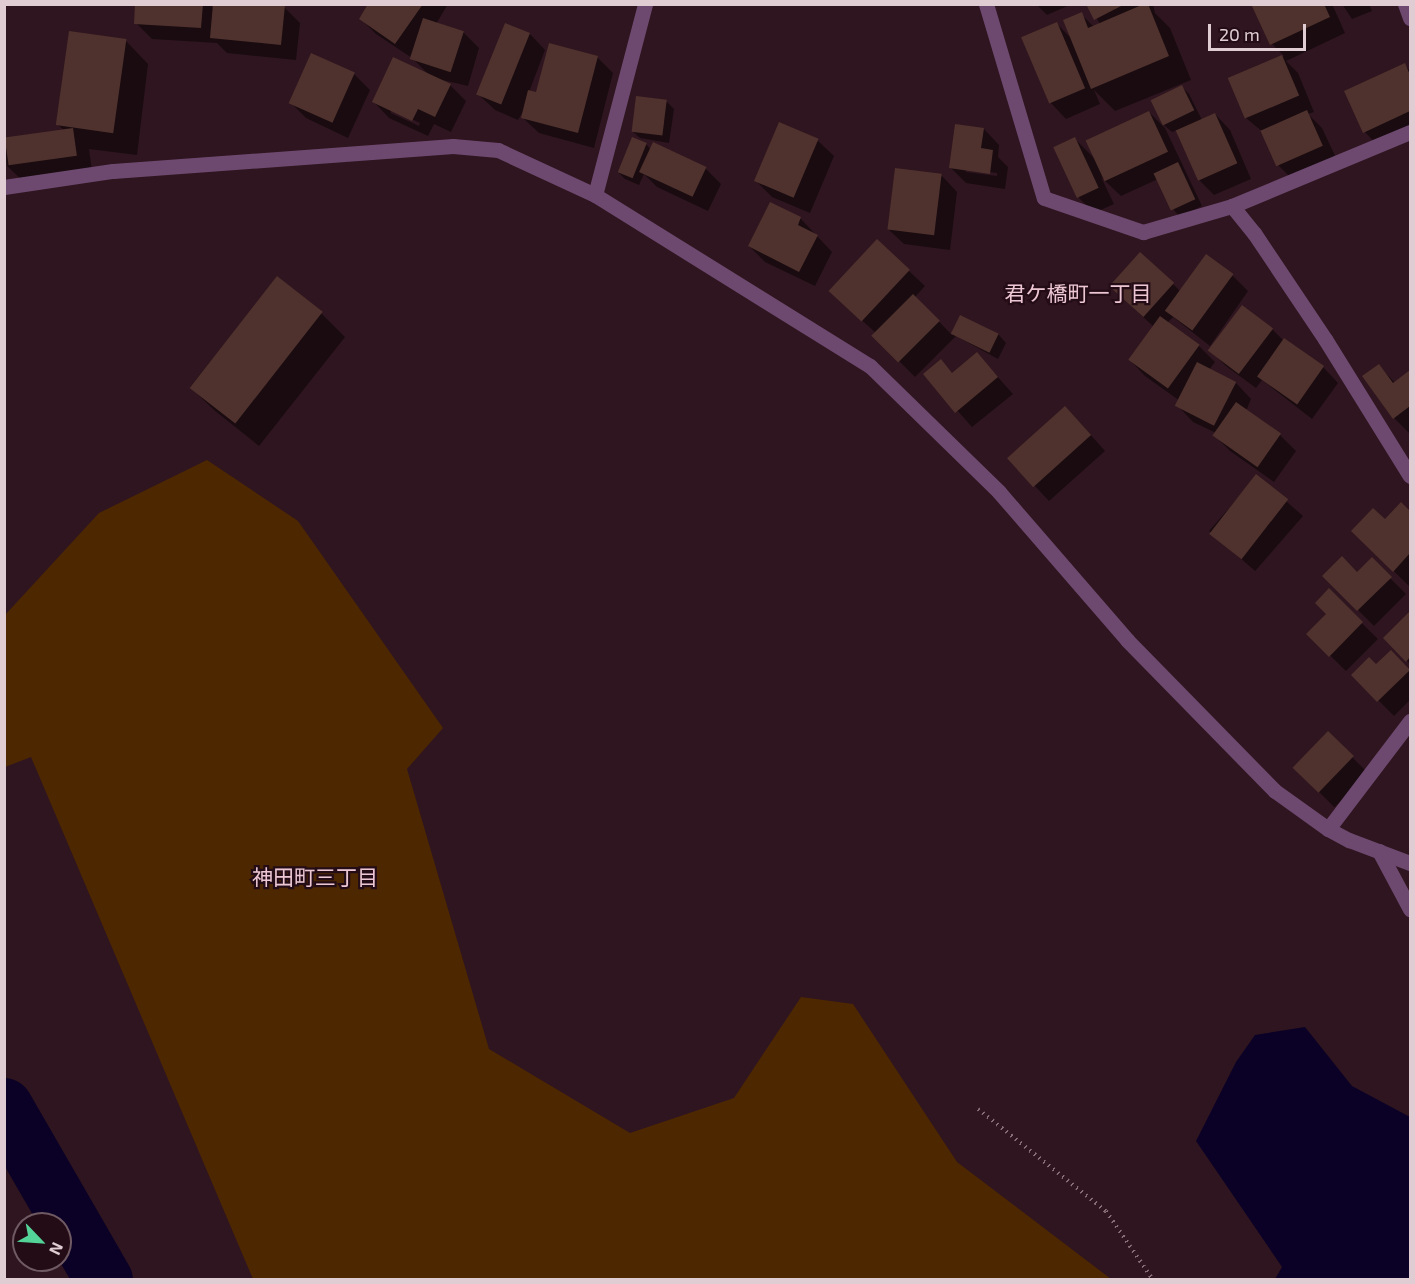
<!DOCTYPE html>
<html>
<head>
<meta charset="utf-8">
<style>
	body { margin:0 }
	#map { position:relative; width:1415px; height:1284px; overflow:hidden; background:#2f151f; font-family:"Exo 2","Noto Sans JP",sans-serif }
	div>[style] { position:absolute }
	.green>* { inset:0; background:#4d2700 }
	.water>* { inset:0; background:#0b0026 }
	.shadow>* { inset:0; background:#0007; transform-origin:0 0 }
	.river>* { height:58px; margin:-29px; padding:0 29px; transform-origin:29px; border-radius:29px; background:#0b0026 }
	.building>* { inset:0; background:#4f322d; transform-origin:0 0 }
	.path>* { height:4px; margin-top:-2px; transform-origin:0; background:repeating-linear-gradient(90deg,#856e76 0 1.5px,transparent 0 6px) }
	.minor>* { height:15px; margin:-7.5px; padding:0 7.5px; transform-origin:7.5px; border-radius:7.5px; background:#6d4970 }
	span { translate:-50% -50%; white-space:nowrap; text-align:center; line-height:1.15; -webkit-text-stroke:4.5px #240c16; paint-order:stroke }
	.neighbourhood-label { font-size:21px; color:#ecc7d3 }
	.frame { position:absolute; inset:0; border:6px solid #e0cdd3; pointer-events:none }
	.north { position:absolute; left:12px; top:1212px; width:60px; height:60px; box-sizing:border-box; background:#240c16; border:2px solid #6f5962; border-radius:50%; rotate:115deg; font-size:16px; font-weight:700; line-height:24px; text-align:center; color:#e0cdd3 }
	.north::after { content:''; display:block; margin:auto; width:21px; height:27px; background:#53d397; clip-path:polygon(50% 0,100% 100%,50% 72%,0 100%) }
	.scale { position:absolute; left:1208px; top:24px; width:98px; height:27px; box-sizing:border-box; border:3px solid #e0cdd3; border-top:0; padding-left:8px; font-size:18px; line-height:21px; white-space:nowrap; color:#e0cdd3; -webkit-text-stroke:4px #240c16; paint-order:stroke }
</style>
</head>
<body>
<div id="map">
	<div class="green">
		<i style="clip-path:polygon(207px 460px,298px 521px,443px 728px,407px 769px,489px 1049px,630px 1133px,734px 1098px,801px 997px,853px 1004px,957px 1162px,1111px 1279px,253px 1279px,31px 757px,5px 767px,5px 615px,99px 513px)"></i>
	</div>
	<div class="water">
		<i style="clip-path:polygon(1305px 1027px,1352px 1086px,1410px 1117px,1410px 1279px,1275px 1279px,1282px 1267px,1196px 1141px,1236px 1062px,1255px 1035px)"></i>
	</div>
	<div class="shadow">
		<i style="clip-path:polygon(137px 4px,210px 4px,214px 9px,215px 4px,284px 7px,300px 23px,296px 60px,227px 53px,217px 43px,152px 39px,136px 23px)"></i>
		<i style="clip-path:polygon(evenodd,370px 4px,448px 4px,436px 24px,463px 32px,479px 48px,468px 86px,434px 78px,450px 85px,466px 101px,451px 132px,434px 124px,428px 136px,389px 118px,374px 102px,429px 75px,412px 58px,376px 34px,361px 19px,370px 4px,391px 109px,420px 123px,419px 126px,391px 113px,391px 109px)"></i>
		<i style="clip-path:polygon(1036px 4px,1072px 4px,1047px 15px)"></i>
		<i style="clip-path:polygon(1088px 4px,1153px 4px,1155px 13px,1170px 28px,1191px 80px,1115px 111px,1094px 90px,1100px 104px,1066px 119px,1051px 103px,1023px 38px,1057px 24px,1072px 39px,1081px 14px,1094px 27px,1100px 24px)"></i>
		<i style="clip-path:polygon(1253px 4px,1332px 4px,1345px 33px,1286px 61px,1298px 73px,1314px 112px,1308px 114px,1322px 128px,1338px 162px,1295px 182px,1279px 166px,1264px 133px,1246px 118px,1230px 79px,1284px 56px,1272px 44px)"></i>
		<i style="clip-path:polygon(1342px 4px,1369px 4px,1372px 11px,1352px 19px)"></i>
		<i style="clip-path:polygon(506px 25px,530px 34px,545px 50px,529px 92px,537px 94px,597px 57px,613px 73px,594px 148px,539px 133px,523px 118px,526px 106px,518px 120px,495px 110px,479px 95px)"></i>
		<i style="clip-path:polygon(125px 40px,148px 64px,137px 155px,89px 149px,92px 171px,23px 181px,7px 166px,4px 140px,65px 131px,58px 125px)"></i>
		<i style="clip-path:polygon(312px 55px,354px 74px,370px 90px,348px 138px,306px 118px,290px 102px)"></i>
		<i style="clip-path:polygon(1405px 65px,1410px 71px,1410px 134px,1380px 148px,1365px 132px)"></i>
		<i style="clip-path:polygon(1182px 87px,1189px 94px,1202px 120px,1215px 114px,1230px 130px,1251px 179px,1214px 195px,1198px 179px,1177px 130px,1172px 132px,1164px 125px)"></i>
		<i style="clip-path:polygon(667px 102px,674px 109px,669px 143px,640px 138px,632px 131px)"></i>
		<i style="clip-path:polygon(1149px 112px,1165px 128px,1202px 206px,1180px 217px,1173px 209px,1158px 179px,1121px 196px,1101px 177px,1114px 204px,1094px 213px,1079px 198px,1075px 139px,1095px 159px)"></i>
		<i style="clip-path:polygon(evenodd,984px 129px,999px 145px,998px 157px,1008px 167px,1005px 189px,966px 183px,950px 167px,984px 129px,966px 169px,997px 173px,997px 176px,966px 172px,966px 169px)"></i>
		<i style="clip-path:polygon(818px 141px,834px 156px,810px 213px,772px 197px,756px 181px)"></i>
		<i style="clip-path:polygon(646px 144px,651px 150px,705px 168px,721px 184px,708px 211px,657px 187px,644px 174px,639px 185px,625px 179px,618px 172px)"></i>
		<i style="clip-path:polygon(942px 176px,957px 192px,950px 250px,904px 244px,888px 229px)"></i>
		<i style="clip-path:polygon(770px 204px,801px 219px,832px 252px,815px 286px,765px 262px,749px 246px)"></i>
		<i style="clip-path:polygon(877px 241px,925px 286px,915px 297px,952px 335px,961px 317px,999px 335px,1006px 343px,998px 359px,956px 336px,915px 377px,873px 335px,876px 333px,847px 307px)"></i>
		<i style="clip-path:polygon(1233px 276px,1248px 291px,1210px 346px,1173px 317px,1167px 323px,1199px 346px,1215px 362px,1209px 370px,1236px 383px,1251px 399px,1246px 411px,1280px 435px,1296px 451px,1274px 482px,1230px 451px,1214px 435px,1216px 433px,1193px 422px,1178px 406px,1180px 401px,1145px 376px,1130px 360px,1154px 327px,1127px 302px,1173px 284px,1181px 292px)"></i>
		<i style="clip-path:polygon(277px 278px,322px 314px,345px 337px,259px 446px,214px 410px,190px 387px)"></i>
		<i style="clip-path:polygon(1272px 329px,1284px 341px,1323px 367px,1338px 383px,1312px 419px,1262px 380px,1256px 388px,1226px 366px,1211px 351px)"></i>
		<i style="clip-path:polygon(977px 354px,1013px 394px,972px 427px,925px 374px,940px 361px,953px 374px)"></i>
		<i style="clip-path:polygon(1379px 366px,1395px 383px,1410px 372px,1410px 434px,1394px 418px)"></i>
		<i style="clip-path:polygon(1081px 424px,1105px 451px,1049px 501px,1034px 485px)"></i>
		<i style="left:1257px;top:476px;width:61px;height:73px;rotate:41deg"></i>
		<i style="clip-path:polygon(1401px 504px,1410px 513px,1409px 586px,1353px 531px,1385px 522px)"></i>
		<i style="clip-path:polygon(1372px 560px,1406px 594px,1374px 626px,1324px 576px,1357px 574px)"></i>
		<i style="clip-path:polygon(1329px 591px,1378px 639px,1346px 671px,1308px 634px,1329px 614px)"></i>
		<i style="clip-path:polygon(1410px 613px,1410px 664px,1385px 638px)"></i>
		<i style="clip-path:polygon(1391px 652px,1410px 672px,1410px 700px,1394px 716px,1353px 675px,1376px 666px)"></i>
		<i style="left:1328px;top:733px;width:57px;height:48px;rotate:45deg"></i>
	</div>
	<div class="river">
		<i style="left:4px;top:1107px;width:200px;rotate:60deg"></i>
	</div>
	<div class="building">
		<i style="clip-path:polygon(135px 4px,203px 4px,201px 28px,134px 24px)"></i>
		<i style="clip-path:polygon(213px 4px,285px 5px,281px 45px,210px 38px)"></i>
		<i style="clip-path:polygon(368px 4px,423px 4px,395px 44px,359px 19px)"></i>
		<i style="clip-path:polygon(1086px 4px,1125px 4px,1094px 20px)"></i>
		<i style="clip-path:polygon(1144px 4px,1148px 4px,1169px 56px,1091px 89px,1063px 20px,1082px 12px,1088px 28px)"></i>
		<i style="clip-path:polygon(1251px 4px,1324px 4px,1330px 17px,1270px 45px)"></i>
		<i style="left:423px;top:18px;width:43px;height:43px;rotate:18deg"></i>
		<i style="left:1057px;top:22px;width:72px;height:39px;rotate:67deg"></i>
		<i style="left:505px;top:23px;width:27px;height:77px;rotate:22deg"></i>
		<i style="left:69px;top:31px;width:58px;height:95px;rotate:8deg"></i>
		<i style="clip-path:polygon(549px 43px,598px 56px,578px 133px,521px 118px,528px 90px,536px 92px)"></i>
		<i style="left:311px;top:53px;width:48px;height:55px;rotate:24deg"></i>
		<i style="left:1282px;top:55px;width:44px;height:59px;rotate:67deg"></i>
		<i style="clip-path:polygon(393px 57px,451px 84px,435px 117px,418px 109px,412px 121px,372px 102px)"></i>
		<i style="clip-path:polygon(1405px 63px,1410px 75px,1410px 111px,1363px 133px,1344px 91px)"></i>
		<i style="left:1182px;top:85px;width:28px;height:35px;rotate:64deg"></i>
		<i style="left:636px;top:96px;width:31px;height:36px;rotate:7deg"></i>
		<i style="left:1307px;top:110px;width:39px;height:51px;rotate:66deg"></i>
		<i style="left:1149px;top:111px;width:45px;height:70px;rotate:65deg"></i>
		<i style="left:1215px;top:113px;width:55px;height:43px;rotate:66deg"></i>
		<i style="left:779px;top:122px;width:43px;height:64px;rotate:23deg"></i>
		<i style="clip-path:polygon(955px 124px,984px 128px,981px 148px,993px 150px,990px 174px,949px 168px)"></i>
		<i style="left:73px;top:128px;width:28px;height:69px;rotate:82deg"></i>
		<i style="left:632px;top:137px;width:16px;height:38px;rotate:22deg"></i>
		<i style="left:1075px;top:137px;width:56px;height:24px;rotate:65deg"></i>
		<i style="left:653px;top:142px;width:59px;height:33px;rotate:25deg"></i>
		<i style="left:1178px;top:162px;width:41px;height:27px;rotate:65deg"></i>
		<i style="left:895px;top:168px;width:47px;height:62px;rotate:7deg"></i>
		<i style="clip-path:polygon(770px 202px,801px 217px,798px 225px,818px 235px,799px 272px,748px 246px)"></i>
		<i style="left:877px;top:239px;width:45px;height:71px;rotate:43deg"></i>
		<i style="left:1140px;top:252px;width:46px;height:46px;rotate:42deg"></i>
		<i style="left:1206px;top:254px;width:34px;height:70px;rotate:36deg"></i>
		<i style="left:277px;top:276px;width:58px;height:142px;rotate:38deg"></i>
		<i style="left:913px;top:294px;width:38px;height:59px;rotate:45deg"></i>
		<i style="left:1242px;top:305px;width:39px;height:57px;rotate:37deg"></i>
		<i style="left:960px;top:315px;width:43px;height:21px;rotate:26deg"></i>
		<i style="left:1160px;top:316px;width:49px;height:54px;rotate:36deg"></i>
		<i style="left:1284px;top:338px;width:49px;height:47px;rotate:35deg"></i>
		<i style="clip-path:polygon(977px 352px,998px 377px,955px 413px,923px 374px,941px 359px,952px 373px)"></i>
		<i style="left:1197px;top:362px;width:44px;height:49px;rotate:27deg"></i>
		<i style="clip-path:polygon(1379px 364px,1393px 383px,1410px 370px,1410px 406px,1393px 419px,1362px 376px)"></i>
		<i style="left:1236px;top:402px;width:55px;height:41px;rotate:35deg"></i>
		<i style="left:1065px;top:406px;width:39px;height:78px;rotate:48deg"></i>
		<i style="left:1256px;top:474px;width:41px;height:76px;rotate:38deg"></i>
		<i style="clip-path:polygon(1401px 502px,1410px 511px,1410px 553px,1393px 572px,1351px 531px,1373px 508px,1385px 519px)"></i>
		<i style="clip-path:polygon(1342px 556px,1357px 572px,1372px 557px,1392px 577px,1357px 611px,1322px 576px)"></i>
		<i style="clip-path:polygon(1329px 588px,1363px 622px,1329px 657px,1306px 634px,1326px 614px,1315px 603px)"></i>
		<i style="clip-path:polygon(1410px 611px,1410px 657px,1406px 662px,1383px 638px)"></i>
		<i style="clip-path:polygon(1391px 650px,1410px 670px,1377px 702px,1351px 675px,1369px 657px,1376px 664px)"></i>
		<i style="left:1328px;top:731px;width:36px;height:51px;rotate:44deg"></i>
	</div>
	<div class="path">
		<i style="left:978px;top:1109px;width:164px;rotate:38.6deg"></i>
		<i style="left:1106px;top:1211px;width:83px;rotate:55.7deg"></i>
	</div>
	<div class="minor">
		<i style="left:986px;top:4px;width:202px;rotate:73.4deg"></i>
		<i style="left:1044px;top:198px;width:105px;rotate:19deg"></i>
		<i style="left:1143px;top:232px;width:93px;rotate:-16.3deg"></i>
		<i style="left:1232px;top:206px;width:193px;rotate:-22.6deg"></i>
		<i style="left:1405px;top:4px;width:15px;rotate:70deg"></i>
		<i style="left:4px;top:187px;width:110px;rotate:-8.4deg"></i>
		<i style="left:113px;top:171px;width:341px;rotate:-4.2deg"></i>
		<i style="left:453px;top:146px;width:45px;rotate:5.1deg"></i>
		<i style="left:498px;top:150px;width:107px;rotate:24.9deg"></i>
		<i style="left:595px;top:195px;width:324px;rotate:31.9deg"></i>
		<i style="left:870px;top:366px;width:180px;rotate:44.3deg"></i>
		<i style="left:999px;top:492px;width:196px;rotate:49.1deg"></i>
		<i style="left:1127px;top:640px;width:211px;rotate:45.6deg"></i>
		<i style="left:1275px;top:791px;width:65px;rotate:35.6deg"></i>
		<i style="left:1328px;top:829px;width:24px;rotate:28deg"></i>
		<i style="left:1349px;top:840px;width:65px;rotate:20.7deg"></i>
		<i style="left:595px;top:195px;width:197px;rotate:-75.3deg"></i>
		<i style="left:1232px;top:206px;width:35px;rotate:51deg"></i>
		<i style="left:1254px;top:233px;width:128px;rotate:56.2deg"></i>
		<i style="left:1325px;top:339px;width:161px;rotate:58.2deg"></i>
		<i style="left:1328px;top:829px;width:136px;rotate:-52.8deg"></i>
		<i style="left:1379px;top:851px;width:66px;rotate:61.9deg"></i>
	</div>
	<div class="neighbourhood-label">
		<span style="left:1078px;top:293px">君ケ橋町一丁目</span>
		<span style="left:315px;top:877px">神田町三丁目</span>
	</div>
	<div class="frame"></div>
	<div class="north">N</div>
	<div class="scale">20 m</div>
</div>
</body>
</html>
